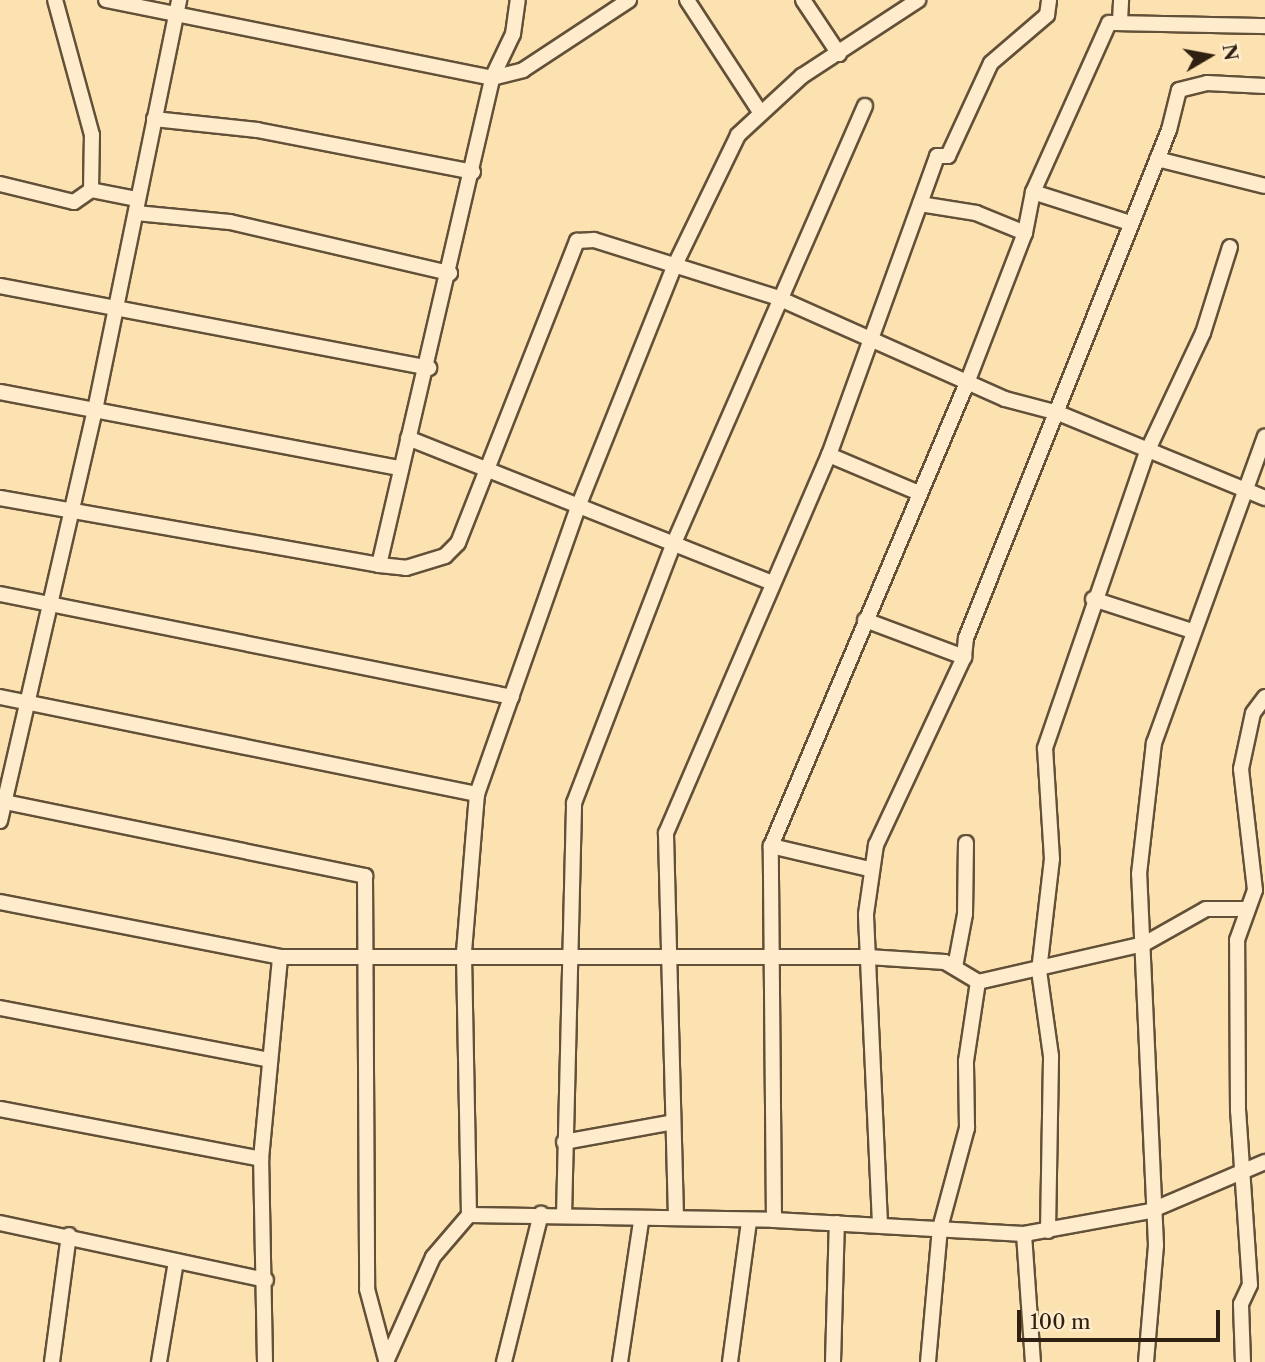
<!DOCTYPE html>
<html>
<head>
<meta charset="utf-8">
<style>
	body { margin:0 }
	#map { position:relative; width:1265px; height:1362px; overflow:hidden; background:#fde2b1; font-family:"Libre Caslon Text",serif }
	div>[style] { position:absolute }
	.roads { filter:drop-shadow(2px 0 #625039) drop-shadow(-2px 0 #625039) drop-shadow(0 2px #625039) drop-shadow(0 -2px #625039) }
	.minor>* { height:14px; margin:-7px; padding:0 7px; transform-origin:7px; border-radius:7px; background:#feeccc }
	span { translate:-50% -50%; white-space:nowrap; text-align:center; line-height:1.15; -webkit-text-stroke:5px #feeccc; paint-order:stroke }
	.north { position:absolute; left:1174px; top:21px; width:70px; height:70px; -webkit-text-stroke:5px #feeccc; paint-order:stroke; rotate:80deg; font-size:19px; font-weight:700; line-height:28px; text-align:center; color:#2f2011 }
	.north::after { content:''; display:block; margin:auto; width:24px; height:32px; background:#2f2011; clip-path:polygon(50% 0,100% 100%,50% 72%,0 100%) }
	.scale { position:absolute; left:1017px; top:1310px; width:203px; height:32px; box-sizing:border-box; border:4px solid #2f2011; border-top:0; padding-left:9px; font-size:21px; line-height:24px; white-space:nowrap; color:#2f2011; -webkit-text-stroke:5px #feeccc; paint-order:stroke }
</style>
</head>
<body>
<div id="map">
	<div class="roads">
		<div class="minor">
			<i style="left:106px;top:0;width:394px;rotate:11.4deg"></i>
			<i style="left:492px;top:78px;width:32px;rotate:-14deg"></i>
			<i style="left:523px;top:70px;width:127px;rotate:-33.4deg"></i>
			<i style="left:687px;top:0;width:134px;rotate:56.9deg"></i>
			<i style="left:803px;top:0;width:65px;rotate:56.3deg"></i>
			<i style="left:1120px;top:21px;width:21px;rotate:-87deg"></i>
			<i style="left:154px;top:119px;width:104px;rotate:6.1deg"></i>
			<i style="left:257px;top:130px;width:220px;rotate:11deg"></i>
			<i style="left:1157px;top:159px;width:111px;rotate:14deg"></i>
			<i style="left:0;top:184px;width:76px;rotate:13.7deg"></i>
			<i style="left:74px;top:202px;width:21px;rotate:-35deg"></i>
			<i style="left:91px;top:190px;width:55px;rotate:-89deg"></i>
			<i style="left:92px;top:135px;width:140px;rotate:-105.3deg"></i>
			<i style="left:91px;top:190px;width:47px;rotate:11.1deg"></i>
			<i style="left:1033px;top:192px;width:102px;rotate:17.7deg"></i>
			<i style="left:920px;top:204px;width:57px;rotate:9.1deg"></i>
			<i style="left:976px;top:213px;width:53px;rotate:22.2deg"></i>
			<i style="left:136px;top:213px;width:94px;rotate:5.5deg"></i>
			<i style="left:230px;top:222px;width:226px;rotate:13.1deg"></i>
			<i style="left:0;top:286px;width:437px;rotate:10.8deg"></i>
			<i style="left:0;top:392px;width:404px;rotate:10.8deg"></i>
			<i style="left:408px;top:438px;width:392px;rotate:21.7deg"></i>
			<i style="left:829px;top:455px;width:98px;rotate:22.9deg"></i>
			<i style="left:0;top:498px;width:385px;rotate:10deg"></i>
			<i style="left:379px;top:565px;width:27px;rotate:6deg"></i>
			<i style="left:406px;top:568px;width:41px;rotate:-17.1deg"></i>
			<i style="left:445px;top:556px;width:18px;rotate:-45deg"></i>
			<i style="left:458px;top:543px;width:325px;rotate:-68.5deg"></i>
			<i style="left:577px;top:241px;width:17px;rotate:-3deg"></i>
			<i style="left:594px;top:240px;width:191px;rotate:17.4deg"></i>
			<i style="left:776px;top:297px;width:251px;rotate:24deg"></i>
			<i style="left:1005px;top:399px;width:55px;rotate:14.8deg"></i>
			<i style="left:1058px;top:413px;width:224px;rotate:22.3deg"></i>
			<i style="left:379px;top:565px;width:500px;rotate:-76.9deg"></i>
			<i style="left:492px;top:78px;width:49px;rotate:-64.5deg"></i>
			<i style="left:513px;top:34px;width:34px;rotate:-82deg"></i>
			<i style="left:0;top:594px;width:522px;rotate:11.37deg"></i>
			<i style="left:1093px;top:599px;width:104px;rotate:17.9deg"></i>
			<i style="left:865px;top:620px;width:106px;rotate:20.5deg"></i>
			<i style="left:0;top:697px;width:487px;rotate:11.5deg"></i>
			<i style="left:0;top:801px;width:373px;rotate:11.6deg"></i>
			<i style="left:365px;top:876px;width:413px;rotate:89.7deg"></i>
			<i style="left:367px;top:1289px;width:73px;rotate:75deg"></i>
			<i style="left:0;top:821px;width:422px;rotate:-77deg"></i>
			<i style="left:95px;top:410px;width:419px;rotate:-78.4deg"></i>
			<i style="left:771px;top:846px;width:101px;rotate:13.2deg"></i>
			<i style="left:0;top:902px;width:285px;rotate:11.1deg"></i>
			<i style="left:280px;top:957px;width:588px"></i>
			<i style="left:868px;top:957px;width:77px;rotate:3.7deg"></i>
			<i style="left:945px;top:962px;width:39px;rotate:31deg"></i>
			<i style="left:978px;top:982px;width:170px;rotate:-12.9deg"></i>
			<i style="left:1144px;top:944px;width:71px;rotate:-29.4deg"></i>
			<i style="left:1206px;top:909px;width:38px"></i>
			<i style="left:955px;top:967px;width:54px;rotate:-79.3deg"></i>
			<i style="left:965px;top:914px;width:71px;rotate:-89.2deg"></i>
			<i style="left:0;top:1008px;width:275px;rotate:10.9deg"></i>
			<i style="left:0;top:1109px;width:266px;rotate:10.8deg"></i>
			<i style="left:564px;top:1142px;width:107px;rotate:-10.3deg"></i>
			<i style="left:469px;top:1215px;width:263px;rotate:-91.1deg"></i>
			<i style="left:464px;top:952px;width:159px;rotate:-85.3deg"></i>
			<i style="left:477px;top:794px;width:304px;rotate:-70.6deg"></i>
			<i style="left:578px;top:507px;width:261px;rotate:-68.2deg"></i>
			<i style="left:675px;top:265px;width:144px;rotate:-64.1deg"></i>
			<i style="left:738px;top:135px;width:87px;rotate:-42.7deg"></i>
			<i style="left:802px;top:76px;width:139px;rotate:-33.2deg"></i>
			<i style="left:564px;top:1216px;width:413px;rotate:-88.6deg"></i>
			<i style="left:574px;top:803px;width:279px;rotate:-69deg"></i>
			<i style="left:674px;top:543px;width:477px;rotate:-66.4deg"></i>
			<i style="left:676px;top:1217px;width:384px;rotate:-91.5deg"></i>
			<i style="left:666px;top:833px;width:412px;rotate:-66.7deg"></i>
			<i style="left:829px;top:455px;width:318px;rotate:-70.1deg"></i>
			<i style="left:937px;top:156px;width:11px"></i>
			<i style="left:948px;top:156px;width:102px;rotate:-65.2deg"></i>
			<i style="left:991px;top:63px;width:74px;rotate:-40.6deg"></i>
			<i style="left:1047px;top:15px;width:15px;rotate:-82deg"></i>
			<i style="left:774px;top:1220px;width:374px;rotate:-90.5deg"></i>
			<i style="left:771px;top:846px;width:503px;rotate:-67.06deg"></i>
			<i style="left:967px;top:383px;width:161px;rotate:-68.9deg"></i>
			<i style="left:1025px;top:233px;width:42px;rotate:-79deg"></i>
			<i style="left:1033px;top:192px;width:185px;rotate:-65.8deg"></i>
			<i style="left:1109px;top:23px;width:156px;rotate:1.1deg"></i>
			<i style="left:0;top:1223px;width:272px;rotate:12.1deg"></i>
			<i style="left:880px;top:1224px;width:310px;rotate:-92.6deg"></i>
			<i style="left:866px;top:914px;width:70px;rotate:-81.8deg"></i>
			<i style="left:876px;top:845px;width:208px;rotate:-64.9deg"></i>
			<i style="left:964px;top:657px;width:19px;rotate:-84deg"></i>
			<i style="left:966px;top:638px;width:547px;rotate:-68.22deg"></i>
			<i style="left:1169px;top:130px;width:41px;rotate:-76deg"></i>
			<i style="left:1179px;top:90px;width:29px;rotate:-14deg"></i>
			<i style="left:1207px;top:83px;width:58px;rotate:3deg"></i>
			<i style="left:1048px;top:1231px;width:175px;rotate:-89deg"></i>
			<i style="left:1051px;top:1056px;width:86px;rotate:-98deg"></i>
			<i style="left:1039px;top:971px;width:113px;rotate:-83.4deg"></i>
			<i style="left:1052px;top:859px;width:111px;rotate:-93.6deg"></i>
			<i style="left:1045px;top:748px;width:311px;rotate:-71deg"></i>
			<i style="left:1146px;top:454px;width:134px;rotate:-64.8deg"></i>
			<i style="left:1203px;top:333px;width:90px;rotate:-72.6deg"></i>
			<i style="left:1024px;top:1234px;width:128px;rotate:86deg"></i>
			<i style="left:52px;top:1362px;width:128px;rotate:-82.4deg"></i>
			<i style="left:159px;top:1362px;width:102px;rotate:-80.4deg"></i>
			<i style="left:265px;top:1362px;width:203px;rotate:-91.1deg"></i>
			<i style="left:261px;top:1159px;width:203px;rotate:-84.6deg"></i>
			<i style="left:386px;top:1362px;width:115px;rotate:-65.9deg"></i>
			<i style="left:433px;top:1257px;width:55px;rotate:-49.4deg"></i>
			<i style="left:469px;top:1215px;width:305px;rotate:0.9deg"></i>
			<i style="left:774px;top:1220px;width:250px;rotate:3.2deg"></i>
			<i style="left:1024px;top:1234px;width:128px;rotate:-10.3deg"></i>
			<i style="left:1150px;top:1211px;width:125px;rotate:-23.1deg"></i>
			<i style="left:504px;top:1362px;width:153px;rotate:-76deg"></i>
			<i style="left:620px;top:1362px;width:142px;rotate:-81.5deg"></i>
			<i style="left:730px;top:1362px;width:142px;rotate:-82.3deg"></i>
			<i style="left:833px;top:1362px;width:139px;rotate:-88.4deg"></i>
			<i style="left:928px;top:1362px;width:135px;rotate:-84.9deg"></i>
			<i style="left:940px;top:1228px;width:104px;rotate:-74.9deg"></i>
			<i style="left:967px;top:1128px;width:67px;rotate:-90.9deg"></i>
			<i style="left:966px;top:1061px;width:80px;rotate:-81.4deg"></i>
			<i style="left:1146px;top:1362px;width:117px;rotate:-85.1deg"></i>
			<i style="left:1156px;top:1245px;width:371px;rotate:-92.6deg"></i>
			<i style="left:1139px;top:874px;width:132px;rotate:-83.5deg"></i>
			<i style="left:1154px;top:743px;width:326px;rotate:-70.1deg"></i>
			<i style="left:1243px;top:1362px;width:58px;rotate:-92deg"></i>
			<i style="left:1241px;top:1304px;width:21px;rotate:-65deg"></i>
			<i style="left:1250px;top:1285px;width:174px;rotate:-93.9deg"></i>
			<i style="left:1238px;top:1111px;width:171px;rotate:-90.3deg"></i>
			<i style="left:1237px;top:940px;width:53px;rotate:-70.2deg"></i>
			<i style="left:1255px;top:890px;width:122px;rotate:-96.6deg"></i>
			<i style="left:1241px;top:769px;width:57px;rotate:-77.9deg"></i>
			<i style="left:1253px;top:713px;width:20px;rotate:-53deg"></i>
		</div>
	</div>
	<div class="north">N</div>
	<div class="scale">100 m</div>
</div>
</body>
</html>
